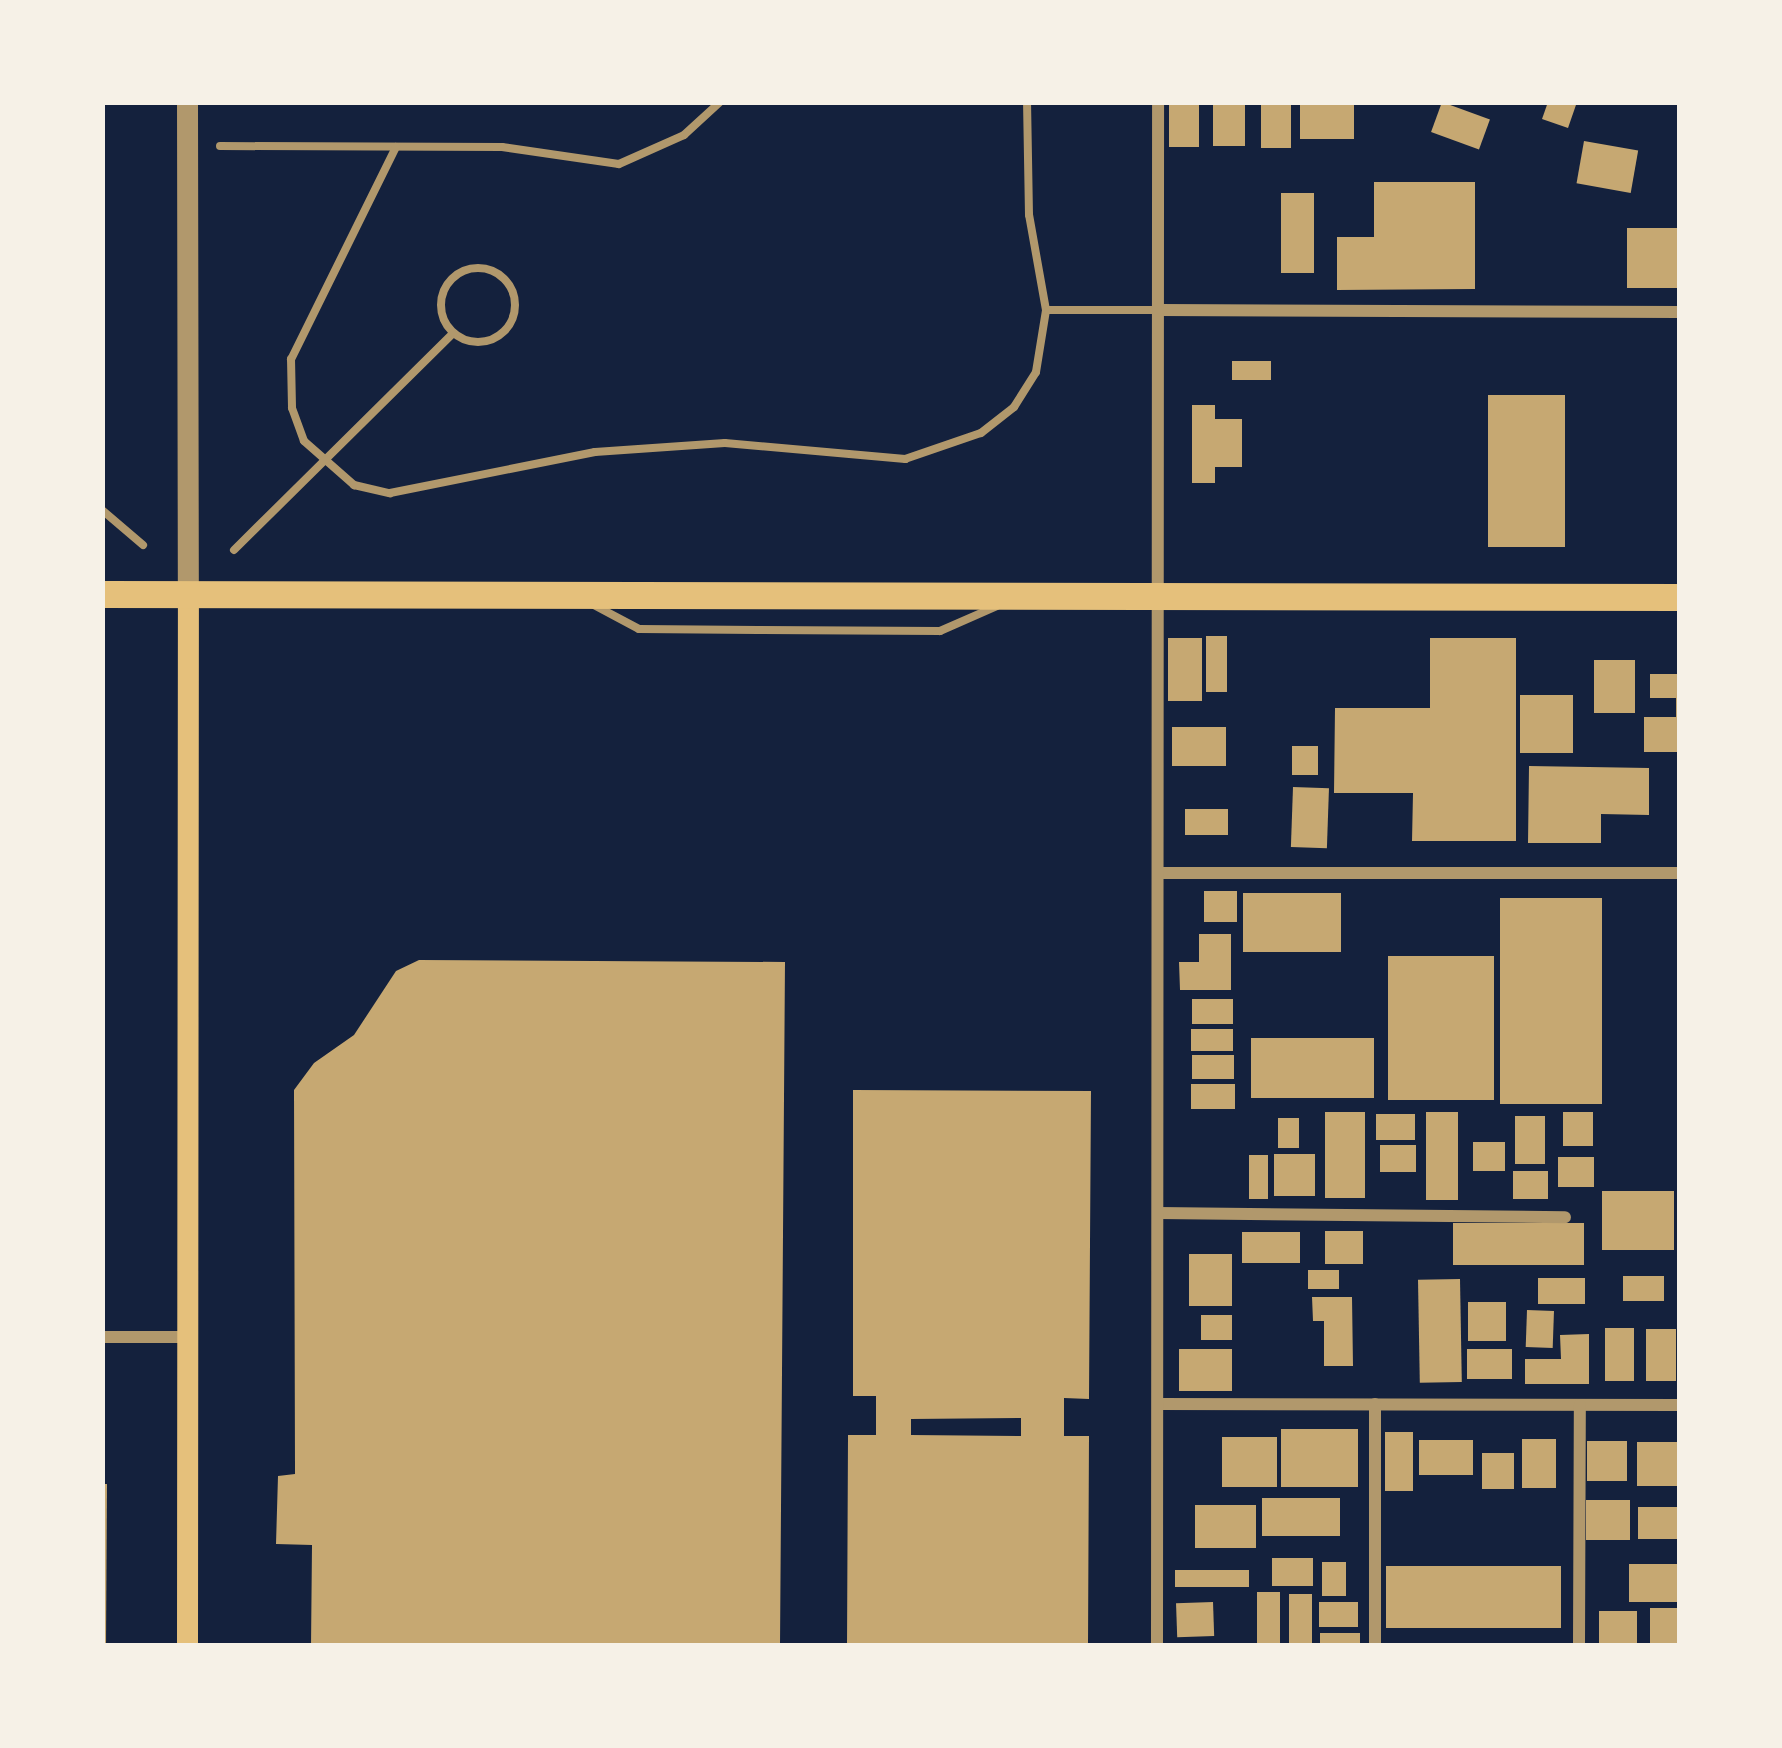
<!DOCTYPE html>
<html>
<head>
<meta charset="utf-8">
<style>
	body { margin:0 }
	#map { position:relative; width:1782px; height:1748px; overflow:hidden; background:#14213d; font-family:"DM Sans",sans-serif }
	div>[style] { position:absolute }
	.building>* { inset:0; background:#c6a872; transform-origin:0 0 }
	.service>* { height:8px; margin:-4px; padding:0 4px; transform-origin:4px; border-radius:4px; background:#b1986c }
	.service>.ring { margin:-4px; padding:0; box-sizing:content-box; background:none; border:8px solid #b1986c; border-radius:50% }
	.minor>* { height:12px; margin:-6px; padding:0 6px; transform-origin:6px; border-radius:6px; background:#b1986c }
	.tertiary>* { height:21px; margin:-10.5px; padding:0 10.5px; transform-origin:10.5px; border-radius:10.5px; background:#b1986c }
	.secondary>* { height:21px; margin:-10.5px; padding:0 10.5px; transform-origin:10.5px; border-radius:10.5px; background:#e5c07b }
	.trunk>* { height:27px; margin:-13.5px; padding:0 13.5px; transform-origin:13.5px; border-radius:13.5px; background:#e5c07b }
	span { translate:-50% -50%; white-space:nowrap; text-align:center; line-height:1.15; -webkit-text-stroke:12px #f6f1e7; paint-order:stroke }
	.frame { position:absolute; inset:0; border:105px solid #f6f1e7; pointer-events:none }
</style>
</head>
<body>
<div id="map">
	<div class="building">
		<i style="left:1169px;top:102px;width:30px;height:45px"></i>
		<i style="left:1213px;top:102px;width:32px;height:44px"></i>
		<i style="left:1261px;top:102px;width:30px;height:46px"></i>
		<i style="left:1300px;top:102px;width:54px;height:37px"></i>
		<i style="left:1442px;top:102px;width:51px;height:32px;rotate:20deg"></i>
		<i style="clip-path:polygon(1548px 102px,1577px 102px,1568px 128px,1542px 119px)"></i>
		<i style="left:1584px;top:141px;width:55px;height:43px;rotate:10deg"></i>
		<i style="clip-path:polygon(1374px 182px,1475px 182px,1475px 289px,1337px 290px,1337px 237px,1374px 237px)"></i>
		<i style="left:1281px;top:193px;width:33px;height:80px"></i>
		<i style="left:1680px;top:228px;width:60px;height:53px;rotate:90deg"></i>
		<i style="left:1232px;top:361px;width:39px;height:19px"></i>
		<i style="left:1488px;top:395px;width:77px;height:152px"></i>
		<i style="clip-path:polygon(1192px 405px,1215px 405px,1215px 419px,1242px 419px,1242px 467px,1215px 467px,1215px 483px,1192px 483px)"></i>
		<i style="left:1206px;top:636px;width:21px;height:56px"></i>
		<i style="left:1168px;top:638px;width:34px;height:63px"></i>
		<i style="clip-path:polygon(1430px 638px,1516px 638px,1516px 841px,1412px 841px,1413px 793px,1334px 793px,1335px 708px,1430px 708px)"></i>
		<i style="left:1594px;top:660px;width:41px;height:53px"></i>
		<i style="clip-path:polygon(1650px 674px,1680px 674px,1680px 752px,1644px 752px,1644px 717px,1676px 717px,1676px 698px,1650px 698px)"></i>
		<i style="left:1520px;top:695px;width:53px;height:58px"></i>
		<i style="left:1172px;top:727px;width:54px;height:39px"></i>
		<i style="left:1292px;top:746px;width:26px;height:29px"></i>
		<i style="clip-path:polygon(1529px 766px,1649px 768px,1649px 815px,1601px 814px,1601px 843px,1528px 843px)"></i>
		<i style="left:1293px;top:787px;width:36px;height:60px;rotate:2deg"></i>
		<i style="left:1185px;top:809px;width:43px;height:26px"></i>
		<i style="left:1204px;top:891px;width:33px;height:31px"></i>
		<i style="left:1243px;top:893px;width:98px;height:59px"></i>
		<i style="left:1500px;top:898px;width:102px;height:206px"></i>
		<i style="clip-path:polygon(1199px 934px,1231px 934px,1231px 990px,1180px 990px,1179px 962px,1199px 962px)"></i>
		<i style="left:1388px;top:956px;width:106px;height:144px"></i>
		<i style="clip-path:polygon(419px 960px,785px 962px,780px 1646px,311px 1646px,312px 1545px,276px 1544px,278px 1476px,295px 1474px,294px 1090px,314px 1063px,354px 1035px,396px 971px)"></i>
		<i style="left:1192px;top:999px;width:41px;height:25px"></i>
		<i style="left:1191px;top:1029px;width:42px;height:22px"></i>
		<i style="left:1251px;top:1038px;width:123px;height:60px"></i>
		<i style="left:1192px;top:1055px;width:42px;height:24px"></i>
		<i style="left:1191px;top:1084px;width:44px;height:25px"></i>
		<i style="clip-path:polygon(evenodd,853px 1090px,1091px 1091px,1089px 1399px,1064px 1398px,1064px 1436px,1089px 1436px,1088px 1646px,847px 1646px,848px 1435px,876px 1435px,876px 1396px,853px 1396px,853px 1090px,1021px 1418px,1021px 1436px,911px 1435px,911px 1419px,1021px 1418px)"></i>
		<i style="left:1325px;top:1112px;width:40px;height:86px"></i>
		<i style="left:1426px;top:1112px;width:32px;height:88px"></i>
		<i style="left:1563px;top:1112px;width:30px;height:34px"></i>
		<i style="left:1376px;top:1114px;width:39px;height:26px"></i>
		<i style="left:1515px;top:1116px;width:30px;height:48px"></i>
		<i style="left:1278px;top:1118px;width:21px;height:30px"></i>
		<i style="left:1473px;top:1142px;width:32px;height:29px"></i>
		<i style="left:1380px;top:1145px;width:36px;height:27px"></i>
		<i style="left:1274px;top:1154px;width:41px;height:42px"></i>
		<i style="left:1249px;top:1155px;width:19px;height:44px"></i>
		<i style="left:1558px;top:1157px;width:36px;height:30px"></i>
		<i style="left:1513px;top:1171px;width:35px;height:28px"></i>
		<i style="left:1602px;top:1191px;width:72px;height:59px"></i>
		<i style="left:1584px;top:1223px;width:42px;height:131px;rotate:90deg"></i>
		<i style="left:1325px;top:1231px;width:38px;height:33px"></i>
		<i style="left:1242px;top:1232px;width:58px;height:31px"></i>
		<i style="left:1189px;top:1254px;width:43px;height:52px"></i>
		<i style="left:1339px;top:1270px;width:19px;height:31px;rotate:90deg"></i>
		<i style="left:1623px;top:1276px;width:41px;height:25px"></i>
		<i style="left:1538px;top:1278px;width:47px;height:26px"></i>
		<i style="left:1460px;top:1279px;width:103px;height:42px;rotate:89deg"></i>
		<i style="clip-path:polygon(1312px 1297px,1352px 1297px,1353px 1366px,1324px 1366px,1324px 1321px,1313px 1321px)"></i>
		<i style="left:1468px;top:1302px;width:38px;height:39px"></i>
		<i style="left:1527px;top:1310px;width:27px;height:37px;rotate:2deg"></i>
		<i style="left:1201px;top:1315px;width:31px;height:25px"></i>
		<i style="left:1605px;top:1328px;width:29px;height:53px"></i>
		<i style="left:1646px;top:1329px;width:30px;height:52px"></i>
		<i style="clip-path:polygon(1589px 1334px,1589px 1384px,1525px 1384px,1525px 1359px,1561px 1359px,1560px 1335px)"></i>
		<i style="left:1179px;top:1349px;width:53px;height:42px"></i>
		<i style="left:1467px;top:1349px;width:45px;height:30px"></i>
		<i style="left:1281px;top:1429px;width:77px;height:58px"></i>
		<i style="left:1385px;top:1432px;width:28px;height:59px"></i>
		<i style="left:1222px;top:1437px;width:55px;height:50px"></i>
		<i style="left:1556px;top:1439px;width:49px;height:34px;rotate:90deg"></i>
		<i style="left:1419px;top:1440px;width:54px;height:35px"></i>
		<i style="left:1587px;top:1441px;width:40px;height:40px"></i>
		<i style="left:1680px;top:1442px;width:44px;height:43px;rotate:90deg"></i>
		<i style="left:1482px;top:1453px;width:32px;height:36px"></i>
		<i style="clip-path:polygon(102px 1484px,107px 1484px,106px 1646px,102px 1646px)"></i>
		<i style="left:1340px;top:1498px;width:38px;height:78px;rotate:90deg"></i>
		<i style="left:1586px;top:1500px;width:44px;height:40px"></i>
		<i style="left:1195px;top:1505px;width:61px;height:43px"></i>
		<i style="left:1638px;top:1507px;width:42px;height:32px"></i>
		<i style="left:1313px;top:1558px;width:28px;height:41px;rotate:90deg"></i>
		<i style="left:1322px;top:1562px;width:24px;height:34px"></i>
		<i style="left:1629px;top:1564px;width:51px;height:38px"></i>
		<i style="left:1386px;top:1566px;width:175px;height:62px"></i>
		<i style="left:1249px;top:1570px;width:17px;height:74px;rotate:90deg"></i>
		<i style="left:1257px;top:1592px;width:23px;height:54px"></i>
		<i style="left:1289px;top:1594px;width:23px;height:52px"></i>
		<i style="left:1213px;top:1602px;width:34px;height:37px;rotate:88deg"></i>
		<i style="left:1319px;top:1602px;width:39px;height:25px"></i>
		<i style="left:1650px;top:1608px;width:30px;height:38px"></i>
		<i style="left:1599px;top:1611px;width:38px;height:35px"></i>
		<i style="left:1320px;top:1633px;width:40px;height:13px"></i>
	</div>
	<div class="service">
		<i style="left:220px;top:146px;width:282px;rotate:0.2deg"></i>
		<i style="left:502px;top:147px;width:118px;rotate:8.3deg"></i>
		<i style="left:619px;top:164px;width:71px;rotate:-24deg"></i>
		<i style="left:684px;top:135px;width:49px;rotate:-42.5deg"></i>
		<i style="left:396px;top:147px;width:237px;rotate:116.3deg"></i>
		<i style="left:291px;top:359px;width:49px;rotate:88.8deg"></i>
		<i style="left:292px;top:408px;width:35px;rotate:70deg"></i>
		<i style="left:304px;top:441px;width:67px;rotate:41.3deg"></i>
		<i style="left:354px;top:485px;width:37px;rotate:13deg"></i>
		<i style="left:390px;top:493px;width:209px;rotate:-11.3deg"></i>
		<i style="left:595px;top:452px;width:130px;rotate:-4deg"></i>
		<i style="left:725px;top:443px;width:181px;rotate:5.1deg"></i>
		<i style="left:905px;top:459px;width:80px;rotate:-18.9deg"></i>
		<i style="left:981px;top:433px;width:42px;rotate:-38.2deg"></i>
		<i style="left:1014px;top:407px;width:41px;rotate:-57.8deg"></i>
		<i style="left:1036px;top:372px;width:63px;rotate:-80.8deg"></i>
		<i style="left:1046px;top:310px;width:97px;rotate:-100.1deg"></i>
		<i style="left:1029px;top:215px;width:113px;rotate:-91deg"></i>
		<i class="ring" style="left:441px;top:268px;width:66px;height:66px"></i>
		<i style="left:1047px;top:310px;width:111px"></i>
		<i style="left:102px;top:510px;width:54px;rotate:40.5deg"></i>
		<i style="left:234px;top:550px;width:308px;rotate:-44.7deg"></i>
		<i style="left:592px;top:604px;width:53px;rotate:28deg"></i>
		<i style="left:639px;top:629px;width:119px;rotate:0.5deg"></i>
		<i style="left:758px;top:630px;width:182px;rotate:0.3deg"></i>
		<i style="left:940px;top:631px;width:62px;rotate:-23.7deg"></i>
	</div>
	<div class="minor">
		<i style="left:1159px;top:310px;width:521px;rotate:0.22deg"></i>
		<i style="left:1159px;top:873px;width:521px"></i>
		<i style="left:1158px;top:1213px;width:407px;rotate:0.6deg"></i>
		<i style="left:102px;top:1337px;width:85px"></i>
		<i style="left:1158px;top:1404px;width:522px;rotate:0.11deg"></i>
		<i style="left:1375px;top:1404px;width:242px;rotate:90deg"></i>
		<i style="left:1157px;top:1646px;width:1544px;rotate:-89.96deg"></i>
		<i style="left:1579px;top:1646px;width:241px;rotate:-89.8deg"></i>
	</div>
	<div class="tertiary">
		<i style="left:187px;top:102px;width:493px;rotate:89.9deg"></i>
	</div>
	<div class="secondary">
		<i style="left:187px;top:1646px;width:1051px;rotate:-89.95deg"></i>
	</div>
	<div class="trunk">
		<i style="left:102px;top:594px;width:1578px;rotate:0.11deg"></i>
	</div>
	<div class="frame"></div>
</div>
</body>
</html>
